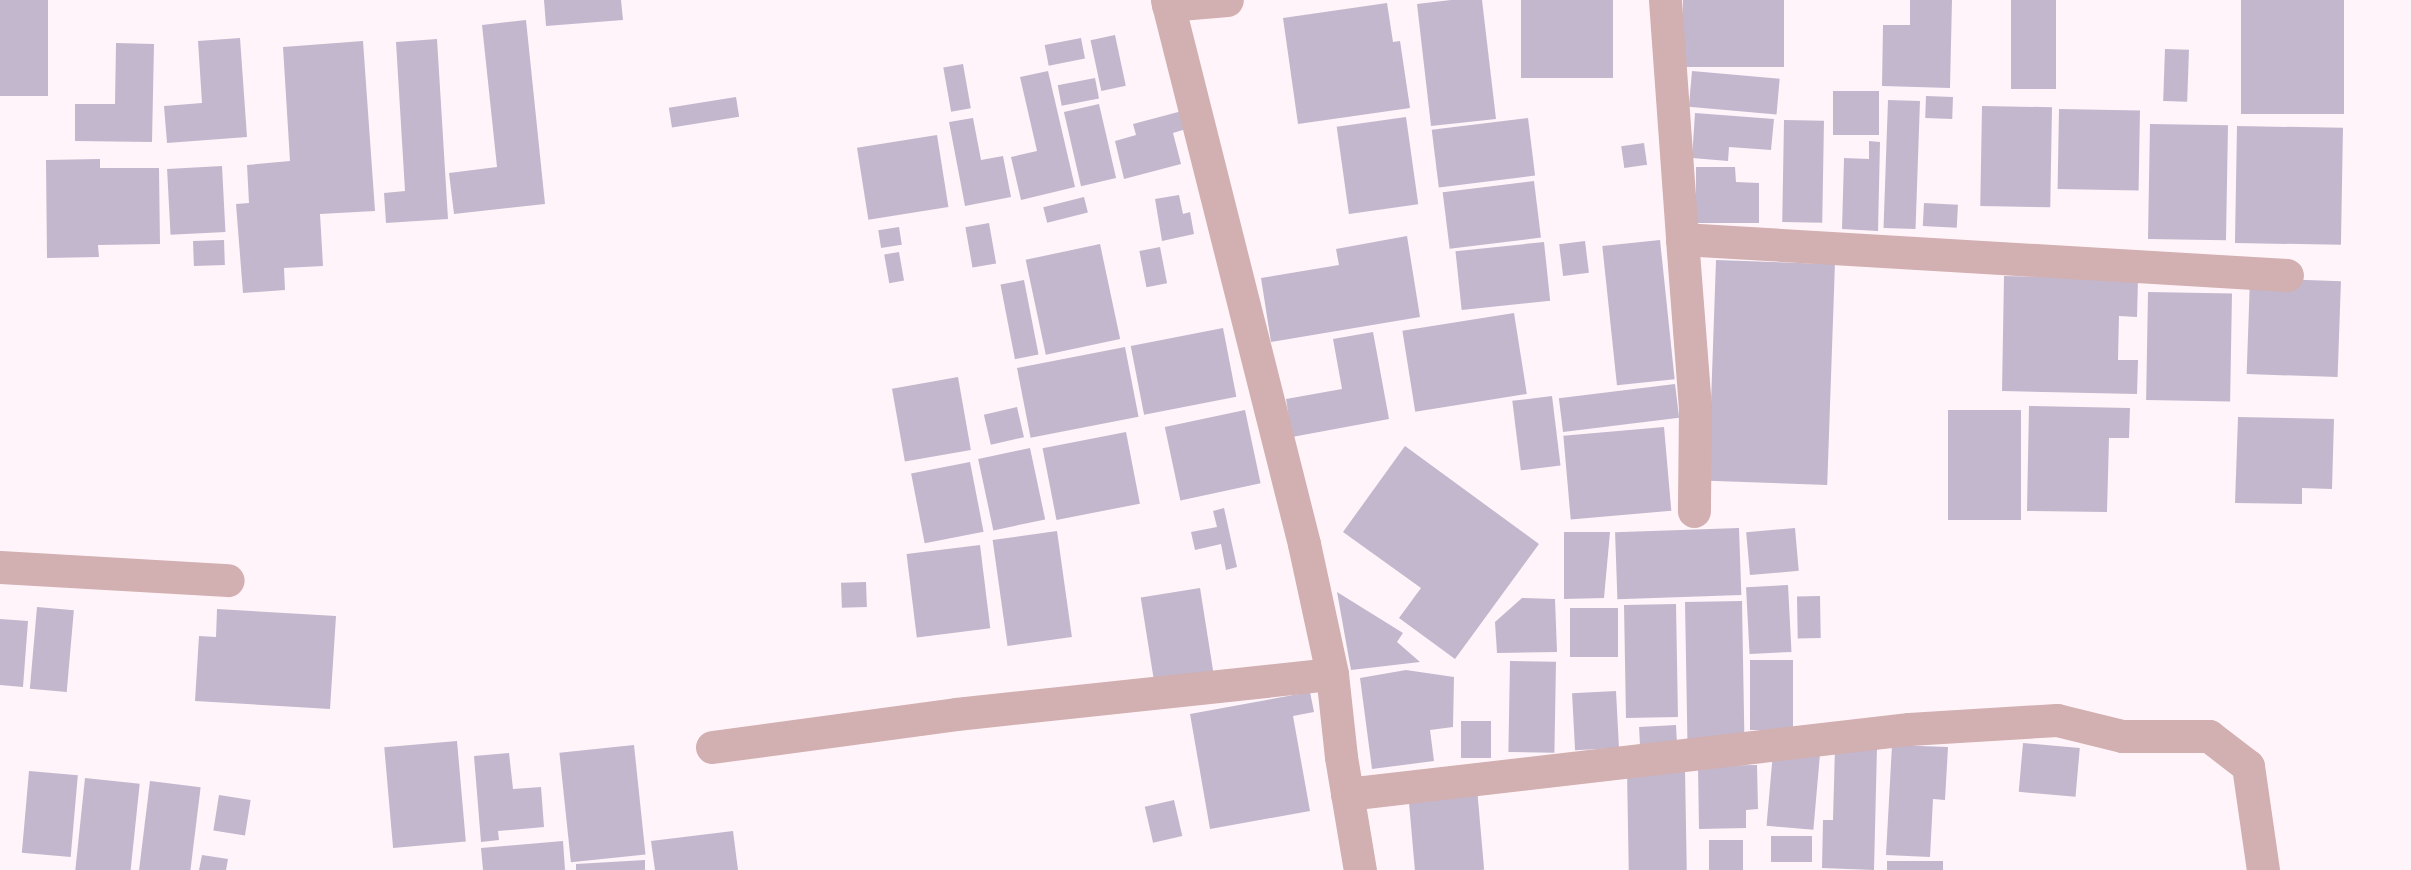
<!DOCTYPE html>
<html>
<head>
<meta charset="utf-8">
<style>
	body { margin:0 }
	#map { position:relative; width:2411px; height:870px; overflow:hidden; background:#fff4fa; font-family:Rubik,sans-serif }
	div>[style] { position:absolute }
	.building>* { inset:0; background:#c3b7cd; transform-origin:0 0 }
	.minor>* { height:33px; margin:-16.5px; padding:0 16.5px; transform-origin:16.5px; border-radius:16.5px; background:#d2afb0 }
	span { translate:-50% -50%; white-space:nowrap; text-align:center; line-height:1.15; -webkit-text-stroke:4.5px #fff4fa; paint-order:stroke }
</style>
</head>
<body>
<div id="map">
	<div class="building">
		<i style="left:0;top:0;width:48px;height:96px"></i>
		<i style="clip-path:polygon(544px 0,621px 0,623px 20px,546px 26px)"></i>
		<i style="clip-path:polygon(1451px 0,1482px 0,1496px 119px,1431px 126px,1417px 4px)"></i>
		<i style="left:1521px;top:0;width:92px;height:78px"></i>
		<i style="left:1683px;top:0;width:101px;height:67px"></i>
		<i style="clip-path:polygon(1910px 0,1952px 0,1950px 88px,1882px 86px,1883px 25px,1910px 25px)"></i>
		<i style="left:2011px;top:0;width:45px;height:89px"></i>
		<i style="left:2241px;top:0;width:103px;height:114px"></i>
		<i style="clip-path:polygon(1387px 3px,1393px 42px,1400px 41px,1410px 108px,1298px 124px,1283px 18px)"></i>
		<i style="clip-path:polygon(526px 20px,545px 204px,454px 214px,449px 173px,497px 167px,482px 25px)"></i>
		<i style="left:1115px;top:35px;width:52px;height:25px;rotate:78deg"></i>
		<i style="clip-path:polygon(240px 38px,247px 137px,167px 143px,164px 106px,202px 103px,198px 41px)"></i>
		<i style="left:1081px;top:38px;width:21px;height:37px;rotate:79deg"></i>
		<i style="clip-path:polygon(437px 39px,448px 219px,386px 223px,384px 193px,405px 191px,396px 42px)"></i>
		<i style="clip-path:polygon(363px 41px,375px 211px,320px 214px,323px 266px,284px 268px,285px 290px,243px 293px,236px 204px,249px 203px,247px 165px,290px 161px,283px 47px)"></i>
		<i style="clip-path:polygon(116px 43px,154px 44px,152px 142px,75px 141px,75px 104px,115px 104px)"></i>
		<i style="left:2165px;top:49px;width:24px;height:52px;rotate:2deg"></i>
		<i style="left:963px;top:64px;width:45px;height:20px;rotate:80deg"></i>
		<i style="clip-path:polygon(1048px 71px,1075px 187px,1021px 200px,1011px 157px,1037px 151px,1020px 77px)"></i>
		<i style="left:1692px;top:71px;width:88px;height:36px;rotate:5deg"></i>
		<i style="left:1095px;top:78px;width:21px;height:38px;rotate:79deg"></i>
		<i style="left:1833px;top:91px;width:46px;height:44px"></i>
		<i style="left:1926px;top:96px;width:27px;height:22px;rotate:2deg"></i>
		<i style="left:736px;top:97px;width:20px;height:68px;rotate:81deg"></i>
		<i style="left:1888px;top:100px;width:32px;height:128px;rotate:2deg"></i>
		<i style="left:1099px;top:104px;width:76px;height:36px;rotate:77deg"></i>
		<i style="left:1982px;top:106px;width:70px;height:100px;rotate:1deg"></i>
		<i style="left:2059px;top:109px;width:81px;height:80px;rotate:1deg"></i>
		<i style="clip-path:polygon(1182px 111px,1186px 129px,1173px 133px,1181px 164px,1124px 179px,1115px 141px,1136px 135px,1133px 124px)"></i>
		<i style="clip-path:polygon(1695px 113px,1774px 119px,1771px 150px,1729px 147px,1728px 161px,1692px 158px)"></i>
		<i style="left:1406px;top:117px;width:88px;height:70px;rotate:82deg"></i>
		<i style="clip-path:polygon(973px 118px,981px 160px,1003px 156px,1011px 197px,965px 206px,949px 122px)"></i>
		<i style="left:1528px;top:118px;width:58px;height:97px;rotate:83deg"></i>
		<i style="left:1784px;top:120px;width:40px;height:102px;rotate:1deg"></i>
		<i style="left:2150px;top:124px;width:78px;height:115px;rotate:1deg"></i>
		<i style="left:2237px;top:126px;width:106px;height:117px;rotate:1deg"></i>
		<i style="left:937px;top:135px;width:73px;height:81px;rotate:81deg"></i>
		<i style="clip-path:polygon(1869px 141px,1880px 142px,1878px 231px,1842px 229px,1844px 158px,1869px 159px)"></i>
		<i style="left:1644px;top:143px;width:22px;height:23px;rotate:82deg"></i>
		<i style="clip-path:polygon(100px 159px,100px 168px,159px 168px,160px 244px,98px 245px,99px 257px,47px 258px,46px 160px)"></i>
		<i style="left:222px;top:166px;width:66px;height:55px;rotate:87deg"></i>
		<i style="clip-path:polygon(1696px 167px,1735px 167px,1736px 182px,1759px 183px,1759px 223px,1696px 223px)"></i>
		<i style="left:1534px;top:181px;width:57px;height:92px;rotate:83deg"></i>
		<i style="clip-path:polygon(1179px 195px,1183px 214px,1190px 212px,1194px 234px,1162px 241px,1155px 199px)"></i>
		<i style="left:1084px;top:197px;width:16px;height:42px;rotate:76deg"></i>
		<i style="left:1924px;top:203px;width:34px;height:23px;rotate:3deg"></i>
		<i style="left:989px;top:223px;width:41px;height:24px;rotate:80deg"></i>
		<i style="left:899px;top:227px;width:18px;height:21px;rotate:81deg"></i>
		<i style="clip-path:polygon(1407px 236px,1420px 317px,1271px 342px,1261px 278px,1339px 265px,1336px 249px)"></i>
		<i style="left:224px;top:240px;width:25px;height:31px;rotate:88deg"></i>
		<i style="left:1660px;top:240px;width:140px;height:58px;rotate:84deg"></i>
		<i style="left:1585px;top:241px;width:32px;height:26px;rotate:83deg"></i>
		<i style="left:1544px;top:242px;width:59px;height:89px;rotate:84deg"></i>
		<i style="left:1100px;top:244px;width:97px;height:76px;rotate:78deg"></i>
		<i style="left:1160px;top:247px;width:37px;height:21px;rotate:79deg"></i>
		<i style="left:899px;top:252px;width:29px;height:15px;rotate:80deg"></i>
		<i style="left:1716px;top:260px;width:119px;height:221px;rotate:2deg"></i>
		<i style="clip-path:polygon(2004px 276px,2138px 279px,2137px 317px,2119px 316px,2118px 360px,2138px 360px,2137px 394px,2002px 391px)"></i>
		<i style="left:2250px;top:278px;width:91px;height:96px;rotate:2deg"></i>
		<i style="left:1024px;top:280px;width:76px;height:24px;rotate:79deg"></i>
		<i style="left:2148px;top:292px;width:84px;height:108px;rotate:1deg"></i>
		<i style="left:1514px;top:313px;width:82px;height:113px;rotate:81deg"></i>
		<i style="left:1223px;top:328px;width:70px;height:94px;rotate:79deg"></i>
		<i style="clip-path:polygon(1373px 332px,1389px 419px,1292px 437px,1286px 399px,1342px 389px,1333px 339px)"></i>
		<i style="left:1125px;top:347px;width:71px;height:110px;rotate:79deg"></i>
		<i style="left:958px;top:377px;width:74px;height:67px;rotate:80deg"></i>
		<i style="left:1675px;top:384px;width:34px;height:117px;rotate:83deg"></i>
		<i style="left:1552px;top:396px;width:70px;height:40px;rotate:83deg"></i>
		<i style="clip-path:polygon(2029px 406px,2130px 408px,2129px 438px,2109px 438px,2107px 512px,2027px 511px)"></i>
		<i style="left:1017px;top:407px;width:31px;height:34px;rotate:77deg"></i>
		<i style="left:1245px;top:410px;width:75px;height:82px;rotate:78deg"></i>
		<i style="left:1948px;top:410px;width:73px;height:110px"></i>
		<i style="clip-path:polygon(2238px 417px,2334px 419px,2332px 489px,2302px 488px,2302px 504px,2235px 503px)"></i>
		<i style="left:1664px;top:427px;width:84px;height:101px;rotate:85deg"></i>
		<i style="left:1126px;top:432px;width:73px;height:85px;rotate:79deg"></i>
		<i style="clip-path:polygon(1405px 446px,1539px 544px,1455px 659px,1399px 618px,1421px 588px,1343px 532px)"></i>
		<i style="left:1030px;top:448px;width:73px;height:53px;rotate:78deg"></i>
		<i style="left:970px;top:462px;width:71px;height:60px;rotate:79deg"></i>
		<i style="clip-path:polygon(1224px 508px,1237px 567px,1226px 570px,1221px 544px,1195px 550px,1191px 532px,1217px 527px,1213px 511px)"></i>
		<i style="left:1739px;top:528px;width:67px;height:124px;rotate:88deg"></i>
		<i style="left:1795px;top:528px;width:43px;height:49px;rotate:85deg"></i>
		<i style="left:1057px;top:531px;width:107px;height:65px;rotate:82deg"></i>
		<i style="clip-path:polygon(1564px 532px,1610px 532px,1604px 598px,1564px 599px)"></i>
		<i style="left:980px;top:545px;width:84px;height:74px;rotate:83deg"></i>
		<i style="left:866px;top:582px;width:25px;height:25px;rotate:88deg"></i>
		<i style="left:1788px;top:585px;width:67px;height:42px;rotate:87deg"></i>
		<i style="left:1200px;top:588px;width:84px;height:60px;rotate:81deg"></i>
		<i style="clip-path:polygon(1337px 592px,1403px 633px,1397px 642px,1420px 662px,1351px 670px)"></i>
		<i style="left:1820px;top:596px;width:42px;height:23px;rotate:89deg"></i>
		<i style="clip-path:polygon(1522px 598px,1555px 599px,1557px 652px,1497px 653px,1495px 622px)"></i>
		<i style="left:1742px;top:601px;width:140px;height:57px;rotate:89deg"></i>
		<i style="left:1676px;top:604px;width:113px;height:52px;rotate:89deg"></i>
		<i style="left:37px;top:607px;width:37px;height:82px;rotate:5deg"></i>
		<i style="left:1570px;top:608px;width:48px;height:49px"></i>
		<i style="clip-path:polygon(217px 609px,336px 616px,330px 709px,195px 701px,199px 636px,216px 637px)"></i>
		<i style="clip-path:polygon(0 619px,28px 621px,23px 687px,0 685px)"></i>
		<i style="left:1793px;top:660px;width:70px;height:43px;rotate:90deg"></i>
		<i style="left:1510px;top:661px;width:46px;height:91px;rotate:1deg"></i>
		<i style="clip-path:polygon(1406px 670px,1454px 677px,1453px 727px,1430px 730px,1434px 761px,1372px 769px,1360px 678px)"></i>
		<i style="left:1616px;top:691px;width:57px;height:44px;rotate:87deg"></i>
		<i style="clip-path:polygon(1310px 692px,1314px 712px,1293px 716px,1310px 811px,1210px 829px,1190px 714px)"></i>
		<i style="left:1461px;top:721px;width:30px;height:37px"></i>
		<i style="left:1676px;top:725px;width:20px;height:37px;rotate:87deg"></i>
		<i style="left:457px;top:741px;width:101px;height:73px;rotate:85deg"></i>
		<i style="left:2023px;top:743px;width:57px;height:49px;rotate:5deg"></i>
		<i style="left:634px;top:745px;width:110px;height:75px;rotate:84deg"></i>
		<i style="clip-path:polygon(1892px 745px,1948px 747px,1945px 800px,1933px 799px,1930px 857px,1886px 855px)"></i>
		<i style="clip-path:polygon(1835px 747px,1877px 747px,1874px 870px,1822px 868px,1823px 820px,1833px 820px)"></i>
		<i style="left:1773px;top:752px;width:47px;height:74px;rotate:5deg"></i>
		<i style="clip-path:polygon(509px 753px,513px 789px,541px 787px,544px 827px,498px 831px,499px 840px,481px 842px,474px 756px)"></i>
		<i style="clip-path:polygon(1757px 765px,1758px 809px,1746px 810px,1746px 828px,1699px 829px,1698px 766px)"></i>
		<i style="left:1685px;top:769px;width:101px;height:58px;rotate:89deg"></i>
		<i style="left:29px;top:771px;width:49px;height:82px;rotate:5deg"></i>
		<i style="left:85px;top:778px;width:55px;height:93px;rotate:6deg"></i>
		<i style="left:150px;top:781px;width:51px;height:90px;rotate:7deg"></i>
		<i style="left:1477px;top:788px;width:82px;height:69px;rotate:85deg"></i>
		<i style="left:219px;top:795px;width:32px;height:36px;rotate:9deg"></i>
		<i style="left:1174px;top:800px;width:37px;height:30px;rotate:77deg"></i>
		<i style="clip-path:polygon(733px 831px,738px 870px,655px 870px,651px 841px)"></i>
		<i style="left:1812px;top:836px;width:26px;height:41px;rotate:90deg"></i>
		<i style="left:1709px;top:840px;width:34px;height:30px"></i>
		<i style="clip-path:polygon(563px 841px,565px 870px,483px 870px,481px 848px)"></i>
		<i style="clip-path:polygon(202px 855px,228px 859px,226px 870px,199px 870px)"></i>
		<i style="clip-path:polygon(645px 860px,645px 870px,576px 870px,576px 864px)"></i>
		<i style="left:1887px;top:861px;width:56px;height:9px"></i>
	</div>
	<div class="minor">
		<i style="left:1167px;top:0;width:561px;rotate:75.86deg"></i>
		<i style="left:1304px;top:544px;width:133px;rotate:77.8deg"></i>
		<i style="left:1332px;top:674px;width:83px;rotate:83.8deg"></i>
		<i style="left:1341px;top:757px;width:115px;rotate:80.5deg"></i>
		<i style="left:1665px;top:0;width:240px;rotate:85.9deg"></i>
		<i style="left:1682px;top:239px;width:606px;rotate:3.41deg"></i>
		<i style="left:1168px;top:5px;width:59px;rotate:-4.8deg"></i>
		<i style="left:1682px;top:239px;width:170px;rotate:85.6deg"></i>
		<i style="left:1695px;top:409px;width:102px;rotate:90.6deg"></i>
		<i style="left:0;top:567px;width:228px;rotate:3.3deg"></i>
		<i style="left:712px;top:747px;width:246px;rotate:-7.7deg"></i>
		<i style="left:956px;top:714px;width:378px;rotate:-6.1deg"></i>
		<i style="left:1347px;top:794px;width:566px;rotate:-6.6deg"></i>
		<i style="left:1909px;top:729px;width:148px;rotate:-3.5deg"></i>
		<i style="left:2057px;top:720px;width:67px;rotate:13.8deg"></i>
		<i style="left:2122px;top:736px;width:87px"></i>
		<i style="left:2209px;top:736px;width:49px;rotate:37.6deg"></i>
		<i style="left:2248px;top:766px;width:105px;rotate:81.8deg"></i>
	</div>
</div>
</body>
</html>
